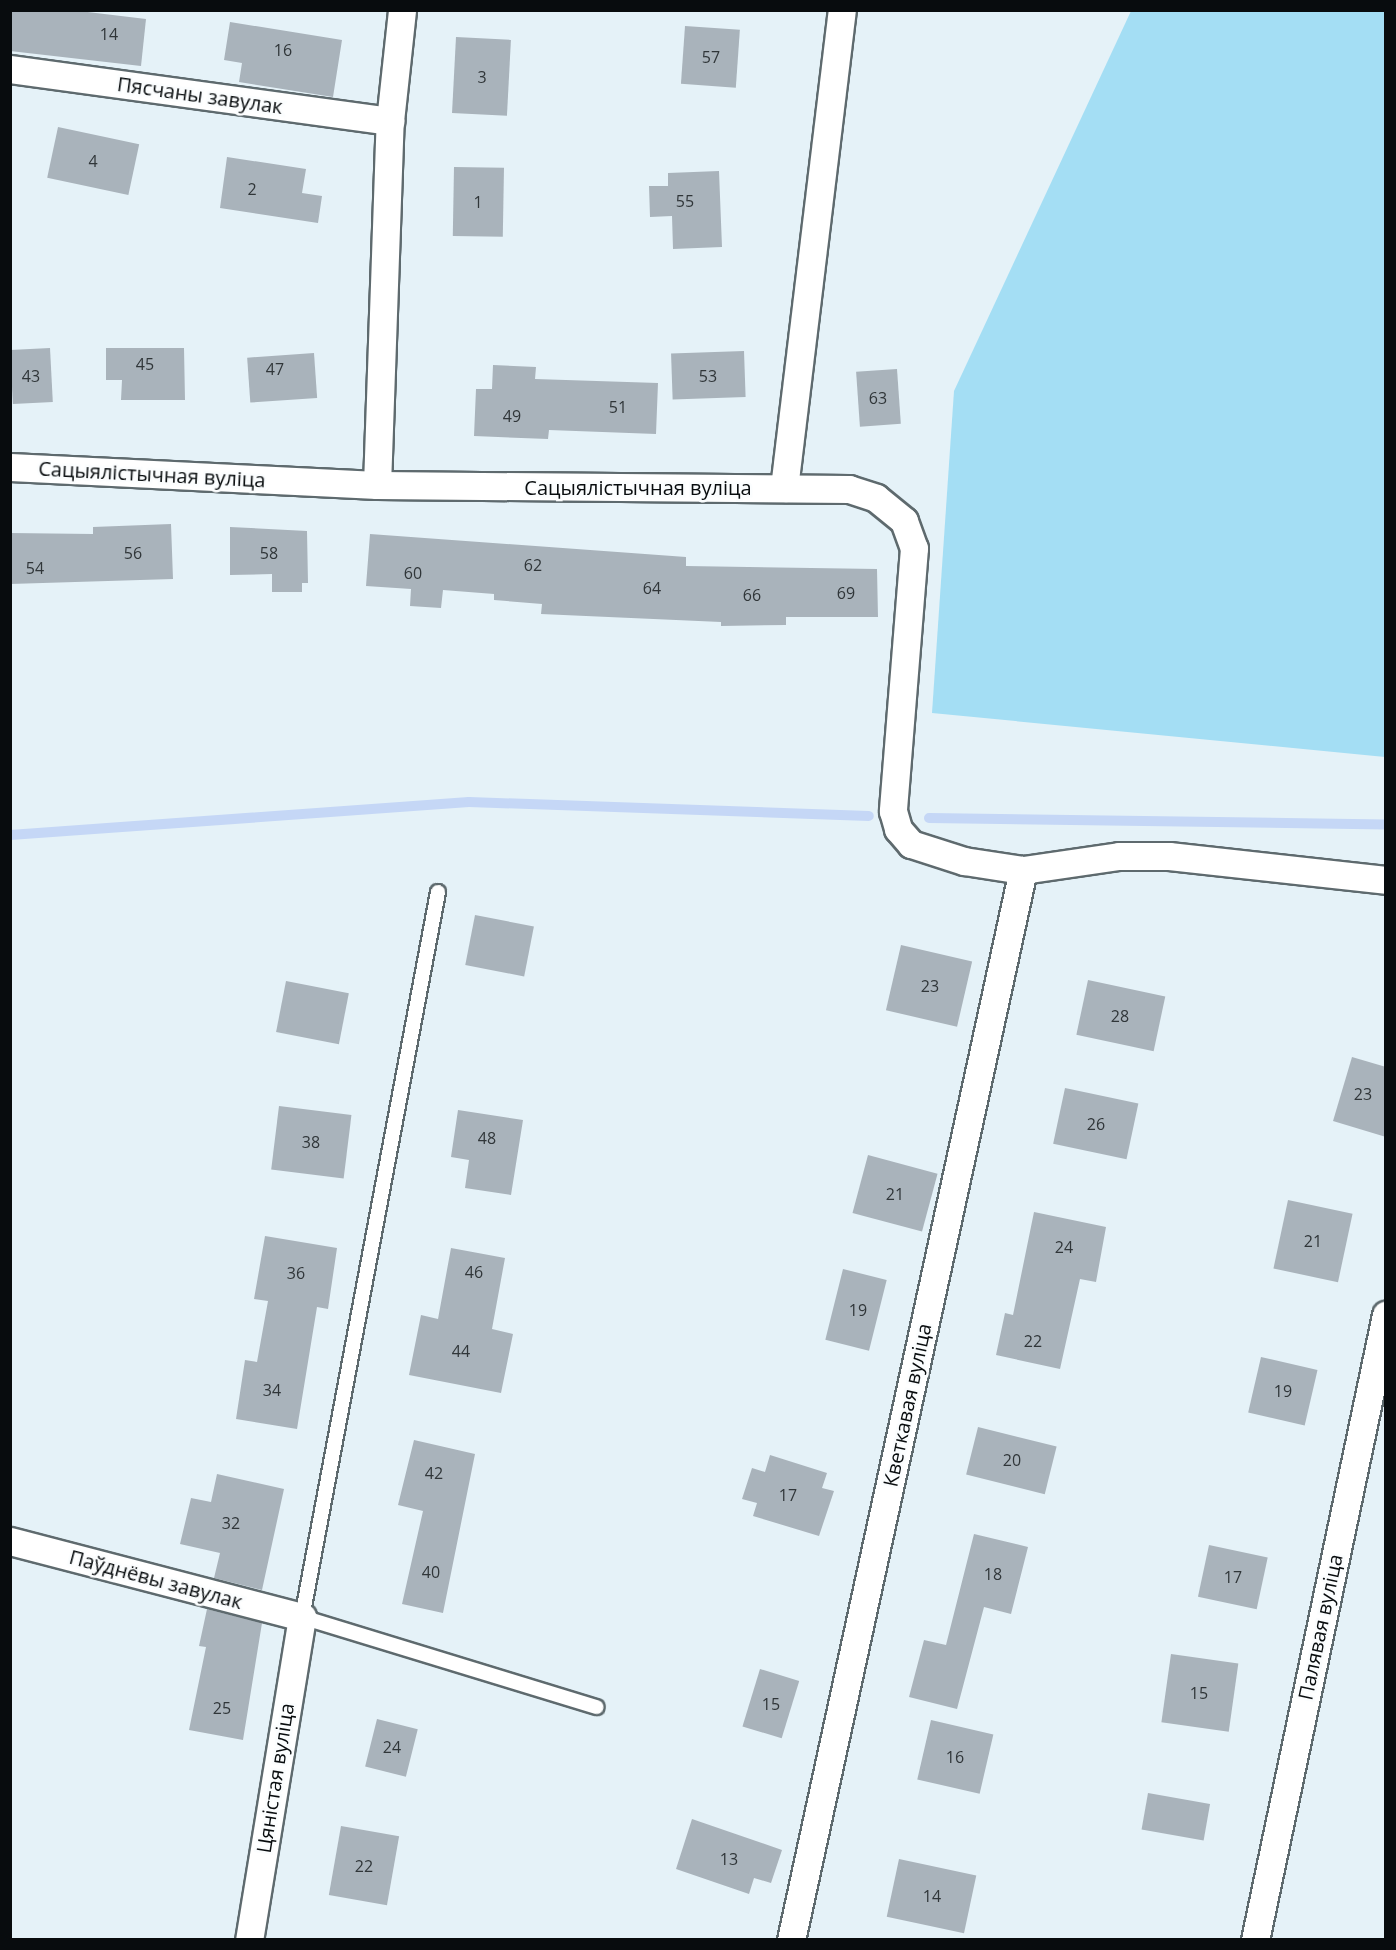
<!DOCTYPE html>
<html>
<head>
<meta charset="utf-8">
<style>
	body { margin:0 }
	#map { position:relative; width:1396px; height:1950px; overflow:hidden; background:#e5f2f8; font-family:"Open Sans",sans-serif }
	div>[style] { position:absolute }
	.green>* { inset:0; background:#a4def4 }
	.stream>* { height:10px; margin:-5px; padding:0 5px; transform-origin:5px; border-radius:5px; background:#c5d7f6 }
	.building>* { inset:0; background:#a9b3bb; transform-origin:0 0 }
	.roads { filter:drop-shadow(2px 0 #5e6a6e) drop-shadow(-2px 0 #5e6a6e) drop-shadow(0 2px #5e6a6e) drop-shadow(0 -2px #5e6a6e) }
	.lane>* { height:14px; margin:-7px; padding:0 7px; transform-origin:7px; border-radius:7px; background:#fff }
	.street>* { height:27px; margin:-13.5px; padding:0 13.5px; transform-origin:13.5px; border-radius:13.5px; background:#fff }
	span { translate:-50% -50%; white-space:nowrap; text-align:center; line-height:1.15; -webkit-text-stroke:5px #fbfdfe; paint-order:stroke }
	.number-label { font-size:16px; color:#303639 }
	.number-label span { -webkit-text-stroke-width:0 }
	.street-label { font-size:20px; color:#080c0e }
	.frame { position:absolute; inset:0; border:12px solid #080c0e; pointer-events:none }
</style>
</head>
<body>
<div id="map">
	<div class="green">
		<i style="clip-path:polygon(1131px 11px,1385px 11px,1385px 757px,932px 713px,954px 391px)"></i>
	</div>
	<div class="stream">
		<i style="left:929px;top:818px;width:457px;rotate:0.8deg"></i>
		<i style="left:10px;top:835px;width:460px;rotate:-4.1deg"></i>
		<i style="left:469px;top:802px;width:400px;rotate:2deg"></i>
	</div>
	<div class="building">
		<i style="clip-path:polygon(10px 10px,71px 10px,146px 19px,141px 66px,10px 51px)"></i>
		<i style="clip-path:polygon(230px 22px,342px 40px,333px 97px,239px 82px,242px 63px,224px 60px)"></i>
		<i style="left:685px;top:26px;width:55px;height:58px;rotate:4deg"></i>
		<i style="left:456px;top:37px;width:55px;height:76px;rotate:3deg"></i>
		<i style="left:58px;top:127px;width:83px;height:52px;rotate:12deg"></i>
		<i style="clip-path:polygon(227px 157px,306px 169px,302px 193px,322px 196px,318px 223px,220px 208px)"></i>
		<i style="left:454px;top:167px;width:50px;height:69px;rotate:1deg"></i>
		<i style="clip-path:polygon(719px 171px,722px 247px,673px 249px,672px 216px,650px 217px,649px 186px,668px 186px,668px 173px)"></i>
		<i style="left:50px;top:348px;width:54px;height:40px;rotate:87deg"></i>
		<i style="clip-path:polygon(106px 348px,184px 348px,185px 400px,121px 400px,122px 380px,106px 380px)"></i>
		<i style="left:744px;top:351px;width:46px;height:73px;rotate:88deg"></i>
		<i style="left:314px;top:353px;width:45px;height:67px;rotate:86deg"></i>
		<i style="clip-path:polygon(493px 365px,536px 367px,535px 379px,658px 383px,656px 434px,549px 430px,548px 439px,474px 436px,476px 389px,492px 389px)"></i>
		<i style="left:897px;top:369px;width:55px;height:41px;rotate:86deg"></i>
		<i style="clip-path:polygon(171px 524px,173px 579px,10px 584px,10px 533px,93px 534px,93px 527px)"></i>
		<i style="clip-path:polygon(230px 527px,307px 531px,308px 583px,302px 583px,302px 592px,272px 592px,272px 574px,230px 575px)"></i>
		<i style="clip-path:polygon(370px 534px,686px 557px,686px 566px,877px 569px,878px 617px,786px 617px,786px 625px,721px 626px,721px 622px,541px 614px,542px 604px,494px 600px,494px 594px,443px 590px,441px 608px,410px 606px,411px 589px,366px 586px)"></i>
		<i style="left:475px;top:915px;width:60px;height:51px;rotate:11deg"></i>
		<i style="left:901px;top:945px;width:73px;height:67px;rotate:13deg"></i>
		<i style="left:1088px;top:980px;width:79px;height:56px;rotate:12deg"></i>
		<i style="left:286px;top:981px;width:64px;height:52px;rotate:11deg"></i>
		<i style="clip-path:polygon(1352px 1057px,1386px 1067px,1386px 1137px,1333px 1121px)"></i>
		<i style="left:1065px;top:1088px;width:75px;height:57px;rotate:12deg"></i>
		<i style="left:279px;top:1106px;width:73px;height:64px;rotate:7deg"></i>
		<i style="clip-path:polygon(458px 1110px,523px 1120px,511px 1195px,465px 1188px,469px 1160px,451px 1157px)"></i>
		<i style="left:868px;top:1155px;width:72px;height:60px;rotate:15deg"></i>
		<i style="left:1288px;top:1200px;width:66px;height:70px;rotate:12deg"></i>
		<i style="clip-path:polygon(1034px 1212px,1106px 1227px,1096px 1282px,1080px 1279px,1060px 1369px,996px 1355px,1005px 1313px,1013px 1315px)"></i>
		<i style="clip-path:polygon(265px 1236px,337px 1248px,328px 1309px,317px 1307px,297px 1429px,236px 1419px,245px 1360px,257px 1362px,268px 1301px,254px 1299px)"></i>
		<i style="clip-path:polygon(451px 1248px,505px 1258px,492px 1329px,513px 1334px,501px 1393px,409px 1375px,421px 1315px,438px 1319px)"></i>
		<i style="left:843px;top:1269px;width:45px;height:73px;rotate:14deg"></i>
		<i style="left:1261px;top:1357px;width:58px;height:57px;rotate:13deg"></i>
		<i style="left:978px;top:1427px;width:81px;height:49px;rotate:14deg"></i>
		<i style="clip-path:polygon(414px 1440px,475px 1454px,443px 1613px,402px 1604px,423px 1511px,398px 1505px)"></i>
		<i style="clip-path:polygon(770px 1455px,827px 1473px,822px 1488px,834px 1491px,819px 1536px,753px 1516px,757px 1503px,742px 1499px,752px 1468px,765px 1472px)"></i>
		<i style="clip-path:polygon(217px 1474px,284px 1489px,262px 1590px,214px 1578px,220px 1553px,180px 1544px,191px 1498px,211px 1502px)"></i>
		<i style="clip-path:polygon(974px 1534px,1028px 1547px,1011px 1614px,984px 1607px,957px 1709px,909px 1697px,924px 1640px,946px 1645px)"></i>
		<i style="left:1209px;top:1545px;width:60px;height:53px;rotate:12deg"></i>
		<i style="clip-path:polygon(207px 1609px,262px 1623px,243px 1740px,189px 1730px,206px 1647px,199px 1646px)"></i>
		<i style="left:1171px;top:1654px;width:68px;height:69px;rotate:8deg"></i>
		<i style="left:760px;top:1669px;width:41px;height:60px;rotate:17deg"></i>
		<i style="left:377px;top:1719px;width:42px;height:49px;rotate:14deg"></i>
		<i style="left:931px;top:1720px;width:64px;height:61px;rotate:13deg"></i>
		<i style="left:1148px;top:1793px;width:63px;height:37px;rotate:10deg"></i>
		<i style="clip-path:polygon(692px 1819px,782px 1850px,771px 1883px,754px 1878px,749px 1894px,676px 1869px)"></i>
		<i style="left:341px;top:1826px;width:59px;height:70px;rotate:10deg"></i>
		<i style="left:899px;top:1859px;width:79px;height:59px;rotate:12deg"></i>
	</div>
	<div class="roads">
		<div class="lane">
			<i style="left:438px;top:892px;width:738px;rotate:100.62deg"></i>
			<i style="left:302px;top:1617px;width:308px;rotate:17deg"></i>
		</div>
		<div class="street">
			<i style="left:10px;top:69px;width:384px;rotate:7.8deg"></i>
			<i style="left:10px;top:467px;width:367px;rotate:2.8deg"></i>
			<i style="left:377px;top:485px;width:472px;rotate:0.5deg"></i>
			<i style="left:849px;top:489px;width:28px;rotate:18deg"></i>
			<i style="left:876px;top:498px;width:36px;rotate:39deg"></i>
			<i style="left:904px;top:521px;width:29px;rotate:70deg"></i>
			<i style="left:914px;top:548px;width:264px;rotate:94.6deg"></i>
			<i style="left:893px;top:811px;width:19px;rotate:74deg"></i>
			<i style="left:898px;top:829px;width:20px;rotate:49deg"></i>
			<i style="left:911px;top:844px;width:56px;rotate:17.8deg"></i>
			<i style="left:964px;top:861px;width:60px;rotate:8.7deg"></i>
			<i style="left:1023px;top:870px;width:97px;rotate:-8.3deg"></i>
			<i style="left:1119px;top:856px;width:50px"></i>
			<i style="left:1169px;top:856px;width:218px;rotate:6.3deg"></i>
			<i style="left:377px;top:485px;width:364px;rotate:-88deg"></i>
			<i style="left:390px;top:121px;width:112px;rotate:-83.8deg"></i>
			<i style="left:784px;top:488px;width:482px;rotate:-83.1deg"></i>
			<i style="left:10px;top:1541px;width:302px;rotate:14.6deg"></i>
			<i style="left:302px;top:1617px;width:327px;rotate:99.3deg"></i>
			<i style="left:791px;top:1940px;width:1095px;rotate:-77.77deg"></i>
			<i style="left:1255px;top:1940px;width:639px;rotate:-78.16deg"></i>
		</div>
	</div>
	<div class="number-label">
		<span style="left:109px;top:34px">14</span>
		<span style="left:283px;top:50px">16</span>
		<span style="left:711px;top:57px">57</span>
		<span style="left:482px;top:77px">3</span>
		<span style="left:93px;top:161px">4</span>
		<span style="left:252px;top:189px">2</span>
		<span style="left:685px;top:201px">55</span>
		<span style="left:478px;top:202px">1</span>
		<span style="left:145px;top:364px">45</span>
		<span style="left:275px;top:369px">47</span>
		<span style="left:31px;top:376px">43</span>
		<span style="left:708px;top:376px">53</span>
		<span style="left:878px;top:398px">63</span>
		<span style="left:618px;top:407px">51</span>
		<span style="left:512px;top:416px">49</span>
		<span style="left:133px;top:553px">56</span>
		<span style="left:269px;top:553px">58</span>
		<span style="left:533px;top:565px">62</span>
		<span style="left:35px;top:568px">54</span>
		<span style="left:413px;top:573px">60</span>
		<span style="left:652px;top:588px">64</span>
		<span style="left:846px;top:593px">69</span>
		<span style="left:752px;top:595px">66</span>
		<span style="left:930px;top:986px">23</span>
		<span style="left:1120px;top:1016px">28</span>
		<span style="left:1363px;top:1094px">23</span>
		<span style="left:1096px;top:1124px">26</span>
		<span style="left:487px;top:1138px">48</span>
		<span style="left:311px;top:1142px">38</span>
		<span style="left:895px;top:1194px">21</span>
		<span style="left:1313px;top:1241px">21</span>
		<span style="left:1064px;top:1247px">24</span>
		<span style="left:474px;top:1272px">46</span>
		<span style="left:296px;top:1273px">36</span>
		<span style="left:858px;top:1310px">19</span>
		<span style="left:1033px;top:1341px">22</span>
		<span style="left:461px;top:1351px">44</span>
		<span style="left:272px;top:1390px">34</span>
		<span style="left:1283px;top:1391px">19</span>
		<span style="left:1012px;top:1460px">20</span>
		<span style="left:434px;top:1473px">42</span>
		<span style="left:788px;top:1495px">17</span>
		<span style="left:231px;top:1523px">32</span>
		<span style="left:431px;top:1572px">40</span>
		<span style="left:993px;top:1574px">18</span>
		<span style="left:1233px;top:1577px">17</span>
		<span style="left:1199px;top:1693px">15</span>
		<span style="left:771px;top:1704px">15</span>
		<span style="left:222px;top:1708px">25</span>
		<span style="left:392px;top:1747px">24</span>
		<span style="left:955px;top:1757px">16</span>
		<span style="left:729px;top:1859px">13</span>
		<span style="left:364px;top:1866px">22</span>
		<span style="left:932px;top:1896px">14</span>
	</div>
	<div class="street-label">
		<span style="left:200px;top:95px;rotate:8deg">Пясчаны завулак</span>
		<span style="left:152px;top:474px;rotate:3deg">Сацыялістычная вуліца</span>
		<span style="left:638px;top:487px">Сацыялістычная вуліца</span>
		<span style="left:907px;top:1405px;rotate:-78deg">Кветкавая вуліца</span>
		<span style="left:156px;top:1579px;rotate:15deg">Паўднёвы завулак</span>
		<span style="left:1320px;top:1627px;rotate:-78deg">Палявая вуліца</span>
		<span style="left:275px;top:1778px;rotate:-81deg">Цяністая вуліца</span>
	</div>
	<div class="frame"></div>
</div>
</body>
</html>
